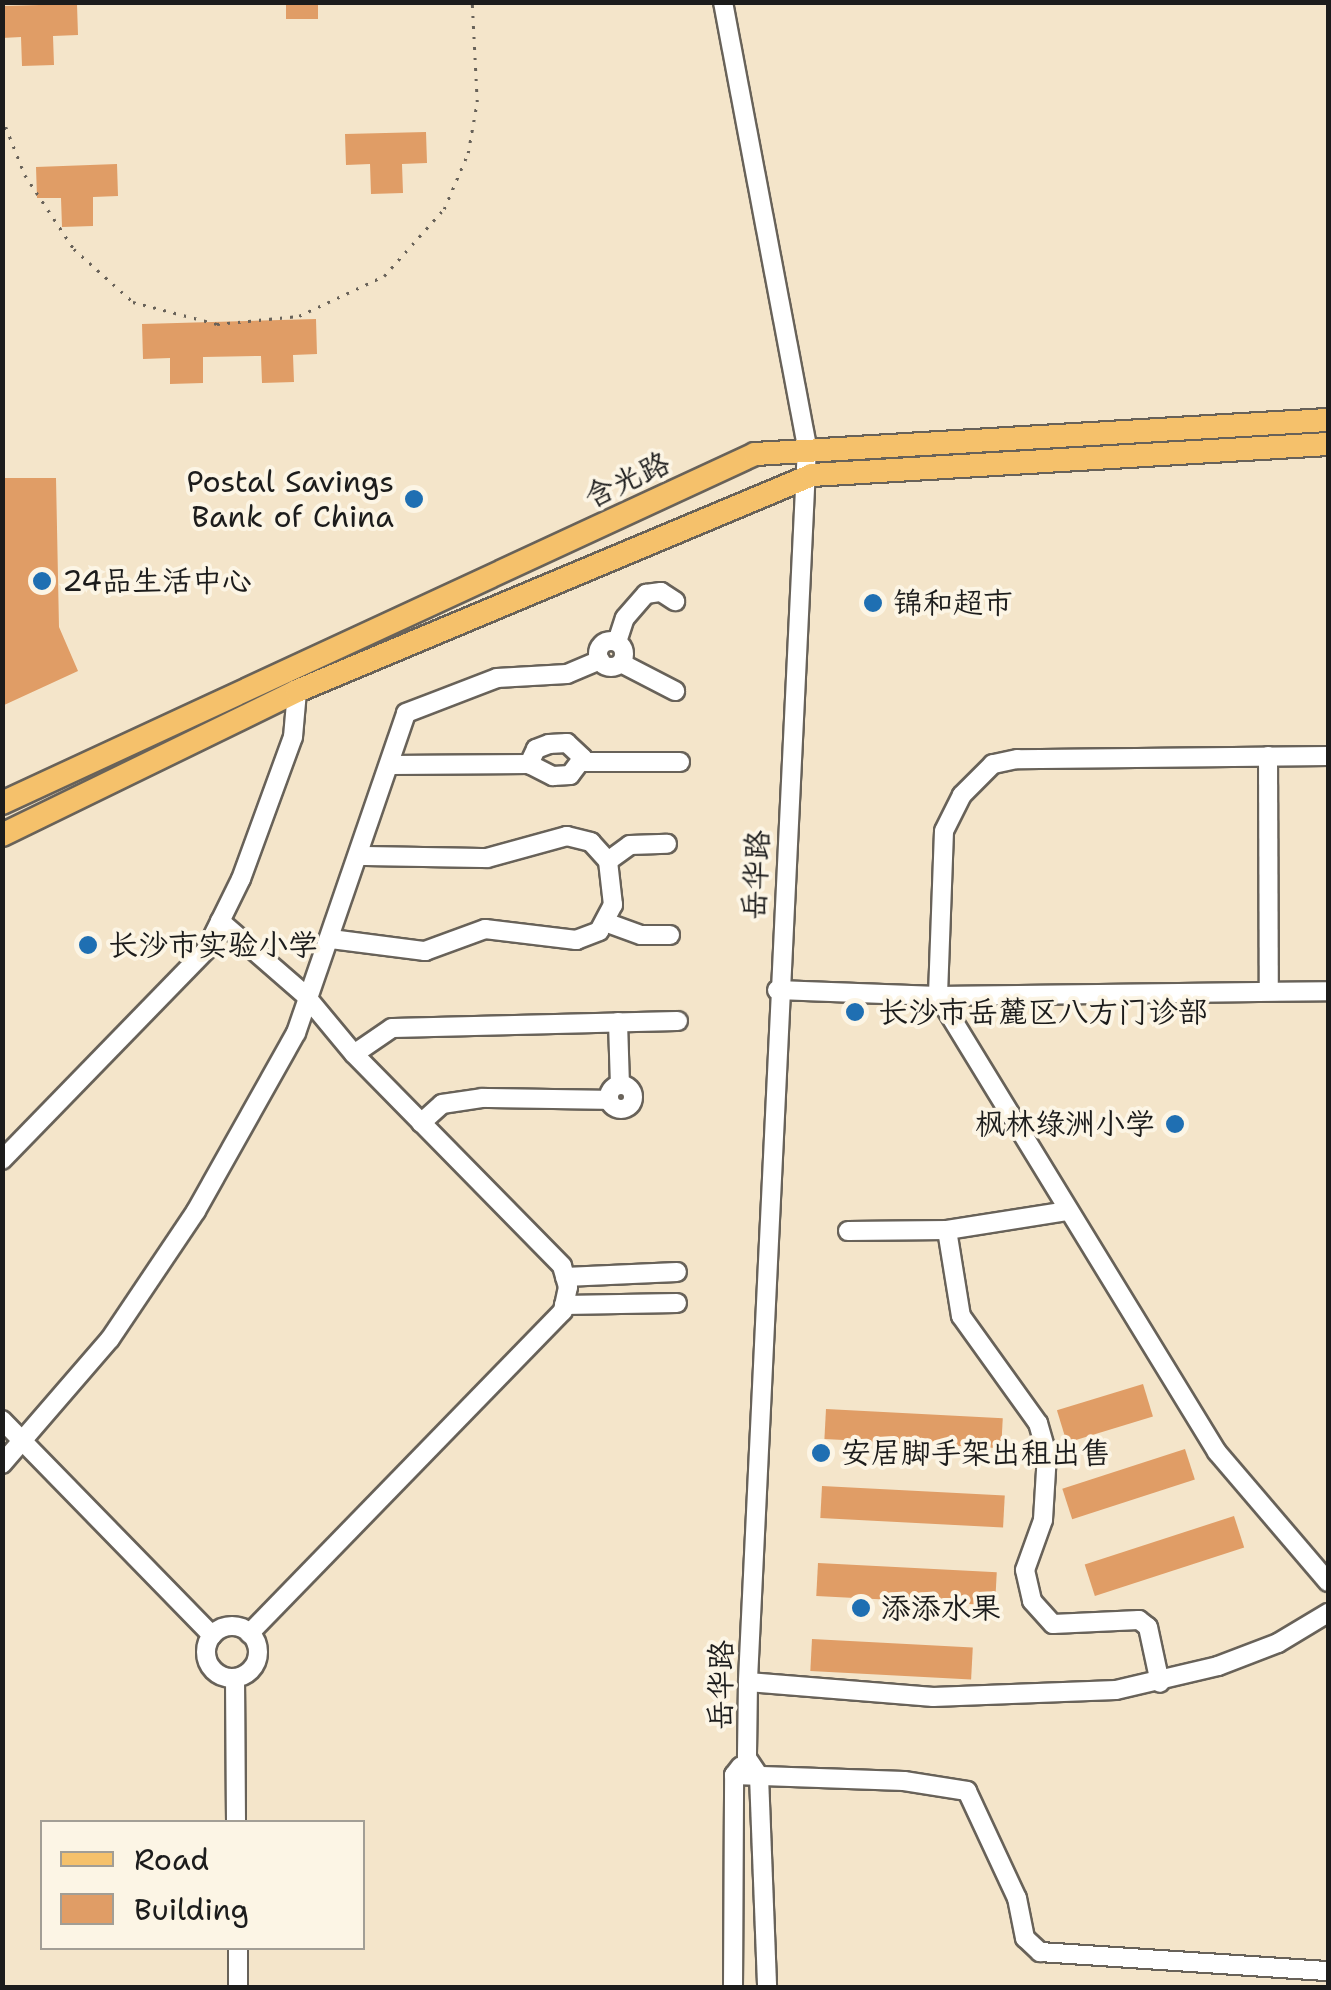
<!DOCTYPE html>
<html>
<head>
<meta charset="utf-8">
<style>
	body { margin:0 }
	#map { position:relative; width:1331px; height:1990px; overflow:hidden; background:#f4e5ca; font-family:"Shantell Sans","LXGW WenKai TC",sans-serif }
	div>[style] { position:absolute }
	.building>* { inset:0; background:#e09d66; transform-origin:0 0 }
	.path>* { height:2.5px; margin-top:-1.25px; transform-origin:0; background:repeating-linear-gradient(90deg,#686259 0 2.5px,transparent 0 10.5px) }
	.roads { filter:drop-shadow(2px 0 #686259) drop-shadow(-2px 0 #686259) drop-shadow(0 2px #686259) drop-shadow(0 -2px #686259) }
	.minor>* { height:18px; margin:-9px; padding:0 9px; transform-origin:9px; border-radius:9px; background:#fff }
	.minor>.ring { margin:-9px; padding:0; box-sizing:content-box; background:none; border:18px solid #fff; border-radius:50% }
	.major>* { height:22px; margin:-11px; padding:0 11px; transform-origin:11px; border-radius:11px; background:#f5c16b }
	.dots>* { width:28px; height:28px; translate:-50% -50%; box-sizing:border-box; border:5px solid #fcf5e5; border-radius:50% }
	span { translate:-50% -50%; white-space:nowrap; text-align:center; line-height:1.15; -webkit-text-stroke:8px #fcf5e5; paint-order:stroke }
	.street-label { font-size:30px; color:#1c1c1c }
	.poi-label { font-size:30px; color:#1c1c1c }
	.right { translate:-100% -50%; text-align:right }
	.left { translate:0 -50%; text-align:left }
	.frame { position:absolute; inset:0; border:5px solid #1c1c1c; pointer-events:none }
	.legend { position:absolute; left:40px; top:1820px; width:325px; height:130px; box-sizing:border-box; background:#fcf5e5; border:2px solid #a29e95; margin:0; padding:12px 18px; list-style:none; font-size:30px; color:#1c1c1c }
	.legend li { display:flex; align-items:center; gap:20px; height:50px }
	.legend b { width:50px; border:2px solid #a29e95 }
</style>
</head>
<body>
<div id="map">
	<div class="building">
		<i style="left:286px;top:2px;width:32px;height:17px"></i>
		<i style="clip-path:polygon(77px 4px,78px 35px,53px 36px,54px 65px,22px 66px,21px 37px,2px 38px,2px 6px)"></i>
		<i style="clip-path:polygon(426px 132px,427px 163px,402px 164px,403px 193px,371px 194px,370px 164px,346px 165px,345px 134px)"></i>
		<i style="clip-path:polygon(117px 164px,118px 196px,93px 197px,93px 226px,62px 227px,61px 198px,37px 198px,36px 167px)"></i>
		<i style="clip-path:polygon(316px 319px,317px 354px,293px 355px,294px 382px,262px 383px,261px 356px,203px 357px,203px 383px,170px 384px,170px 358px,143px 359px,142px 324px)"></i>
		<i style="clip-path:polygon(2px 478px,56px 478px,59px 627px,78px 671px,2px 706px)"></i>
		<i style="left:1143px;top:1384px;width:34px;height:90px;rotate:73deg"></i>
		<i style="left:826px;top:1409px;width:177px;height:30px;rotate:3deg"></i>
		<i style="left:1185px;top:1449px;width:32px;height:129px;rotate:72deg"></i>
		<i style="left:822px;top:1486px;width:183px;height:32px;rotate:3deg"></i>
		<i style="left:1234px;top:1516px;width:33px;height:157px;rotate:72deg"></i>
		<i style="left:818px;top:1563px;width:179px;height:33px;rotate:3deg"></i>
		<i style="left:812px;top:1639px;width:161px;height:32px;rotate:3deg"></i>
	</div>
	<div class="path">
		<i style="left:2px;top:117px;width:62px;rotate:68.4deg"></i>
		<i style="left:25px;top:175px;width:89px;rotate:56.5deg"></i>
		<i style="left:74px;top:249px;width:79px;rotate:41.9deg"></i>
		<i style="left:133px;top:302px;width:87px;rotate:14.7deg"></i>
		<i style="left:217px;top:324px;width:82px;rotate:-5.6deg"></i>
		<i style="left:299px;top:316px;width:94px;rotate:-25.2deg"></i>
		<i style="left:384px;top:276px;width:90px;rotate:-48.2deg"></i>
		<i style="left:444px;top:209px;width:61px;rotate:-66.8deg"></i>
		<i style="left:468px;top:153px;width:52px;rotate:-80deg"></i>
		<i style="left:477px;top:102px;width:100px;rotate:-92.9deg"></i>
	</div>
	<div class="roads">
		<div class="minor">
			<i style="left:723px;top:2px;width:453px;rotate:79.3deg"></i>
			<i style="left:807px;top:447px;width:1236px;rotate:92.74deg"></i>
			<i style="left:748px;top:1682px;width:76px;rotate:90.8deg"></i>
			<i style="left:747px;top:1758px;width:22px;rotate:56deg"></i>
			<i style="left:759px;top:1776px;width:212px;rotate:87.8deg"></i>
			<i class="ring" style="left:598px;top:641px;width:8px;height:8px"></i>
			<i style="left:617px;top:642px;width:25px;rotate:-72deg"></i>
			<i style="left:625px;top:618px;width:32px;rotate:-49deg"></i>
			<i style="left:646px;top:594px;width:15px;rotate:-8deg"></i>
			<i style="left:661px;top:592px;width:17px;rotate:33deg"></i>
			<i style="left:621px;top:663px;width:61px;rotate:27.4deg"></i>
			<i style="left:1268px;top:756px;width:231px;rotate:89.8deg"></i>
			<i style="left:1328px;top:756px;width:311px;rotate:179.4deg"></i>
			<i style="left:1017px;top:759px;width:25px;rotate:168deg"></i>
			<i style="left:993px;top:764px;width:44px;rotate:135deg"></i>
			<i style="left:962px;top:795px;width:40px;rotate:116.6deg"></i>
			<i style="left:944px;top:831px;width:165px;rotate:92.1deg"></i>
			<i style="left:938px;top:996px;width:535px;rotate:58.54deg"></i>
			<i style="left:1217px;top:1452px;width:171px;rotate:49.5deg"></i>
			<i style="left:582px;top:762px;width:98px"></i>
			<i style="left:391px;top:765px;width:138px;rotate:-0.4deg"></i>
			<i style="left:529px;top:764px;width:27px;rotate:27deg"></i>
			<i style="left:553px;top:776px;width:17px;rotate:-3deg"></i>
			<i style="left:570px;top:775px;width:21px;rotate:-53deg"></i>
			<i style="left:583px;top:758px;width:22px;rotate:-137deg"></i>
			<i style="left:567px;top:743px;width:18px;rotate:177deg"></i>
			<i style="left:549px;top:744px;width:14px;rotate:159deg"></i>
			<i style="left:536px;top:749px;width:17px;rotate:115deg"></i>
			<i style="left:608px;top:861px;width:27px;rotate:-36deg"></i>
			<i style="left:630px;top:845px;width:37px;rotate:-2deg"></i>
			<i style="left:220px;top:921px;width:113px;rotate:41deg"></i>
			<i style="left:305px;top:995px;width:77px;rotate:50.3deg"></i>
			<i style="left:354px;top:1054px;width:297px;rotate:45.5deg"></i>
			<i style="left:562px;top:1266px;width:22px;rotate:74deg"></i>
			<i style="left:568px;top:1287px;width:25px;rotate:102deg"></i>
			<i style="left:563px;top:1311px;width:450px;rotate:134.2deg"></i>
			<i style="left:605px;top:922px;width:38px;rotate:20deg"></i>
			<i style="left:641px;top:935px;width:29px"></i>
			<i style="left:331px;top:939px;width:95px;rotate:7.3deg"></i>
			<i style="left:425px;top:951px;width:64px;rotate:-20.1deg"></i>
			<i style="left:485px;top:929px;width:92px;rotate:6.9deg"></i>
			<i style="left:576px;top:940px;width:25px;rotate:-21deg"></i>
			<i style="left:599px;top:931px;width:30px;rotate:-62deg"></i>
			<i style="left:613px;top:905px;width:44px;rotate:-96.5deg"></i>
			<i style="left:608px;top:861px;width:25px;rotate:-132deg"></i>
			<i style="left:591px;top:842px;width:25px;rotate:-166deg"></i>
			<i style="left:567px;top:836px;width:83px;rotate:164.6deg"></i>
			<i style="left:487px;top:858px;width:127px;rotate:-179.1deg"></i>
			<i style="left:777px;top:990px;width:161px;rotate:2.1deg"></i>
			<i style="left:938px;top:996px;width:390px;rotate:-0.7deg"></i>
			<i style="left:618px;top:1022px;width:63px;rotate:88.2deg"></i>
			<i style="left:354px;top:1054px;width:46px;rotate:-34.4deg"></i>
			<i style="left:392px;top:1028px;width:286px;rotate:-1.4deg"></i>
			<i class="ring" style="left:609px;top:1085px;width:6px;height:6px"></i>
			<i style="left:421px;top:1123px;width:28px;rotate:-42deg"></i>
			<i style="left:442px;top:1104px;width:40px;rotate:-8.5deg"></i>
			<i style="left:482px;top:1098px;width:126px;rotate:0.9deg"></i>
			<i style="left:2px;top:1160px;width:293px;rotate:-45.8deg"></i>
			<i style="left:206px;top:950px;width:79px;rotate:-63.8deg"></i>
			<i style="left:241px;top:879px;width:151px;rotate:-69.9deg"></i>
			<i style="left:293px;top:737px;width:46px;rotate:-85deg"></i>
			<i style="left:947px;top:1230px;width:87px;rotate:80.8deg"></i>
			<i style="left:961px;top:1316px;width:132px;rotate:54.3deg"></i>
			<i style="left:1038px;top:1423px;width:32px;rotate:74deg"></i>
			<i style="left:1047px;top:1454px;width:66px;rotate:93.5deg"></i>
			<i style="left:1043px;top:1520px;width:53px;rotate:109.8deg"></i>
			<i style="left:1025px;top:1570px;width:32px;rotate:77deg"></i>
			<i style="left:1032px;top:1601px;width:31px;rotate:48deg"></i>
			<i style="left:1053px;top:1624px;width:86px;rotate:-2.7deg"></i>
			<i style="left:1139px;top:1620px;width:11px;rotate:38deg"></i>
			<i style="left:1148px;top:1627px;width:57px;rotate:77.9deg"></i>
			<i style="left:848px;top:1231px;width:99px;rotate:-0.6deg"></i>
			<i style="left:947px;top:1230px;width:121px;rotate:-9deg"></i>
			<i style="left:565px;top:1277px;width:112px;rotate:-2.6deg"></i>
			<i style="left:564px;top:1305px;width:113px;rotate:-1deg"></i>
			<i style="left:2px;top:1420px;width:301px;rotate:45.7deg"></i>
			<i style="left:2px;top:1464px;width:165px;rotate:-49.2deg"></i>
			<i style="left:110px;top:1339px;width:154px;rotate:-56.1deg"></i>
			<i style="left:196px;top:1211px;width:204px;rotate:-60.7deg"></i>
			<i style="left:296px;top:1033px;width:338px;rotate:-71deg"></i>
			<i style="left:406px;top:713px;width:97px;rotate:-21deg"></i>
			<i style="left:497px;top:678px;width:70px;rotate:-3.3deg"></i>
			<i style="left:567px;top:674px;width:36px;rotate:-23deg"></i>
			<i class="ring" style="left:206px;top:1626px;width:34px;height:34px"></i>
			<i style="left:235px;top:1678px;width:144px;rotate:89.6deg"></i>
			<i style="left:748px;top:1682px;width:186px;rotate:4.6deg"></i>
			<i style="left:933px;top:1697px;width:183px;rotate:-2.2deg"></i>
			<i style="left:1116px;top:1690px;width:105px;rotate:-13.2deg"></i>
			<i style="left:1218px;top:1666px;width:64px;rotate:-21deg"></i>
			<i style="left:1278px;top:1643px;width:58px;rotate:-31deg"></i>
			<i style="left:734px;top:1775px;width:170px;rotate:2deg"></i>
			<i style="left:904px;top:1781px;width:64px;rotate:9deg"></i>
			<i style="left:967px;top:1791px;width:118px;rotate:65deg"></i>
			<i style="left:1017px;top:1898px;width:41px;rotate:78.7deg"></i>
			<i style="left:1025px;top:1938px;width:21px;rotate:43deg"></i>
			<i style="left:1040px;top:1952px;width:289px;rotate:3.8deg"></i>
			<i style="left:238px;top:1948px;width:40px;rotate:90deg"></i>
			<i style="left:733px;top:1988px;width:213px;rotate:-89.7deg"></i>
			<i style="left:734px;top:1775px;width:11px;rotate:-52deg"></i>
		</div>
		<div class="major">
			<i style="left:2px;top:803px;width:830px;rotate:-24.87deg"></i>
			<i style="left:755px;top:454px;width:574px;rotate:-3.4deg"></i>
			<i style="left:2px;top:835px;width:328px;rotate:-26deg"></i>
			<i style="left:297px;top:691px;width:558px;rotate:-22.75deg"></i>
			<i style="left:812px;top:475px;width:517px;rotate:-3.44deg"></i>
		</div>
	</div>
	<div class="dots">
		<i style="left:414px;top:499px;background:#1f6fb2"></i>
		<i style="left:42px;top:581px;background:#1f6fb2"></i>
		<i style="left:873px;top:603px;background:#1f6fb2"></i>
		<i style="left:88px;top:945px;background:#1f6fb2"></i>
		<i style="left:855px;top:1012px;background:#1f6fb2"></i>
		<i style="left:1175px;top:1124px;background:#1f6fb2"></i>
		<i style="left:821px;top:1453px;background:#1f6fb2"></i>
		<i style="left:861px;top:1608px;background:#1f6fb2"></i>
	</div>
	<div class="street-label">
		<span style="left:627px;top:480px;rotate:-25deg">含光路</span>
		<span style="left:756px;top:875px;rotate:-87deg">岳华路</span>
		<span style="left:721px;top:1685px;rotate:-89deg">岳华路</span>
	</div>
	<div class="poi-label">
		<span class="right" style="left:394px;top:499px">Postal Savings<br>Bank of China</span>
		<span class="left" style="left:62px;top:581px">24品生活中心</span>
		<span class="left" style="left:893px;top:603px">锦和超市</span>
		<span class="left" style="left:108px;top:945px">长沙市实验小学</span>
		<span class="left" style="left:878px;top:1012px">长沙市岳麓区八方门诊部</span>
		<span class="right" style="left:1155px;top:1124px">枫林绿洲小学</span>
		<span class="left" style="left:841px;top:1453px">安居脚手架出租出售</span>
		<span class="left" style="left:881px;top:1608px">添添水果</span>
	</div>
	<div class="frame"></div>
	<ul class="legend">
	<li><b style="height:12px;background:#f5c16b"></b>Road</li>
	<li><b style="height:28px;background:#e09d66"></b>Building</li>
	</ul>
</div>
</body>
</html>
